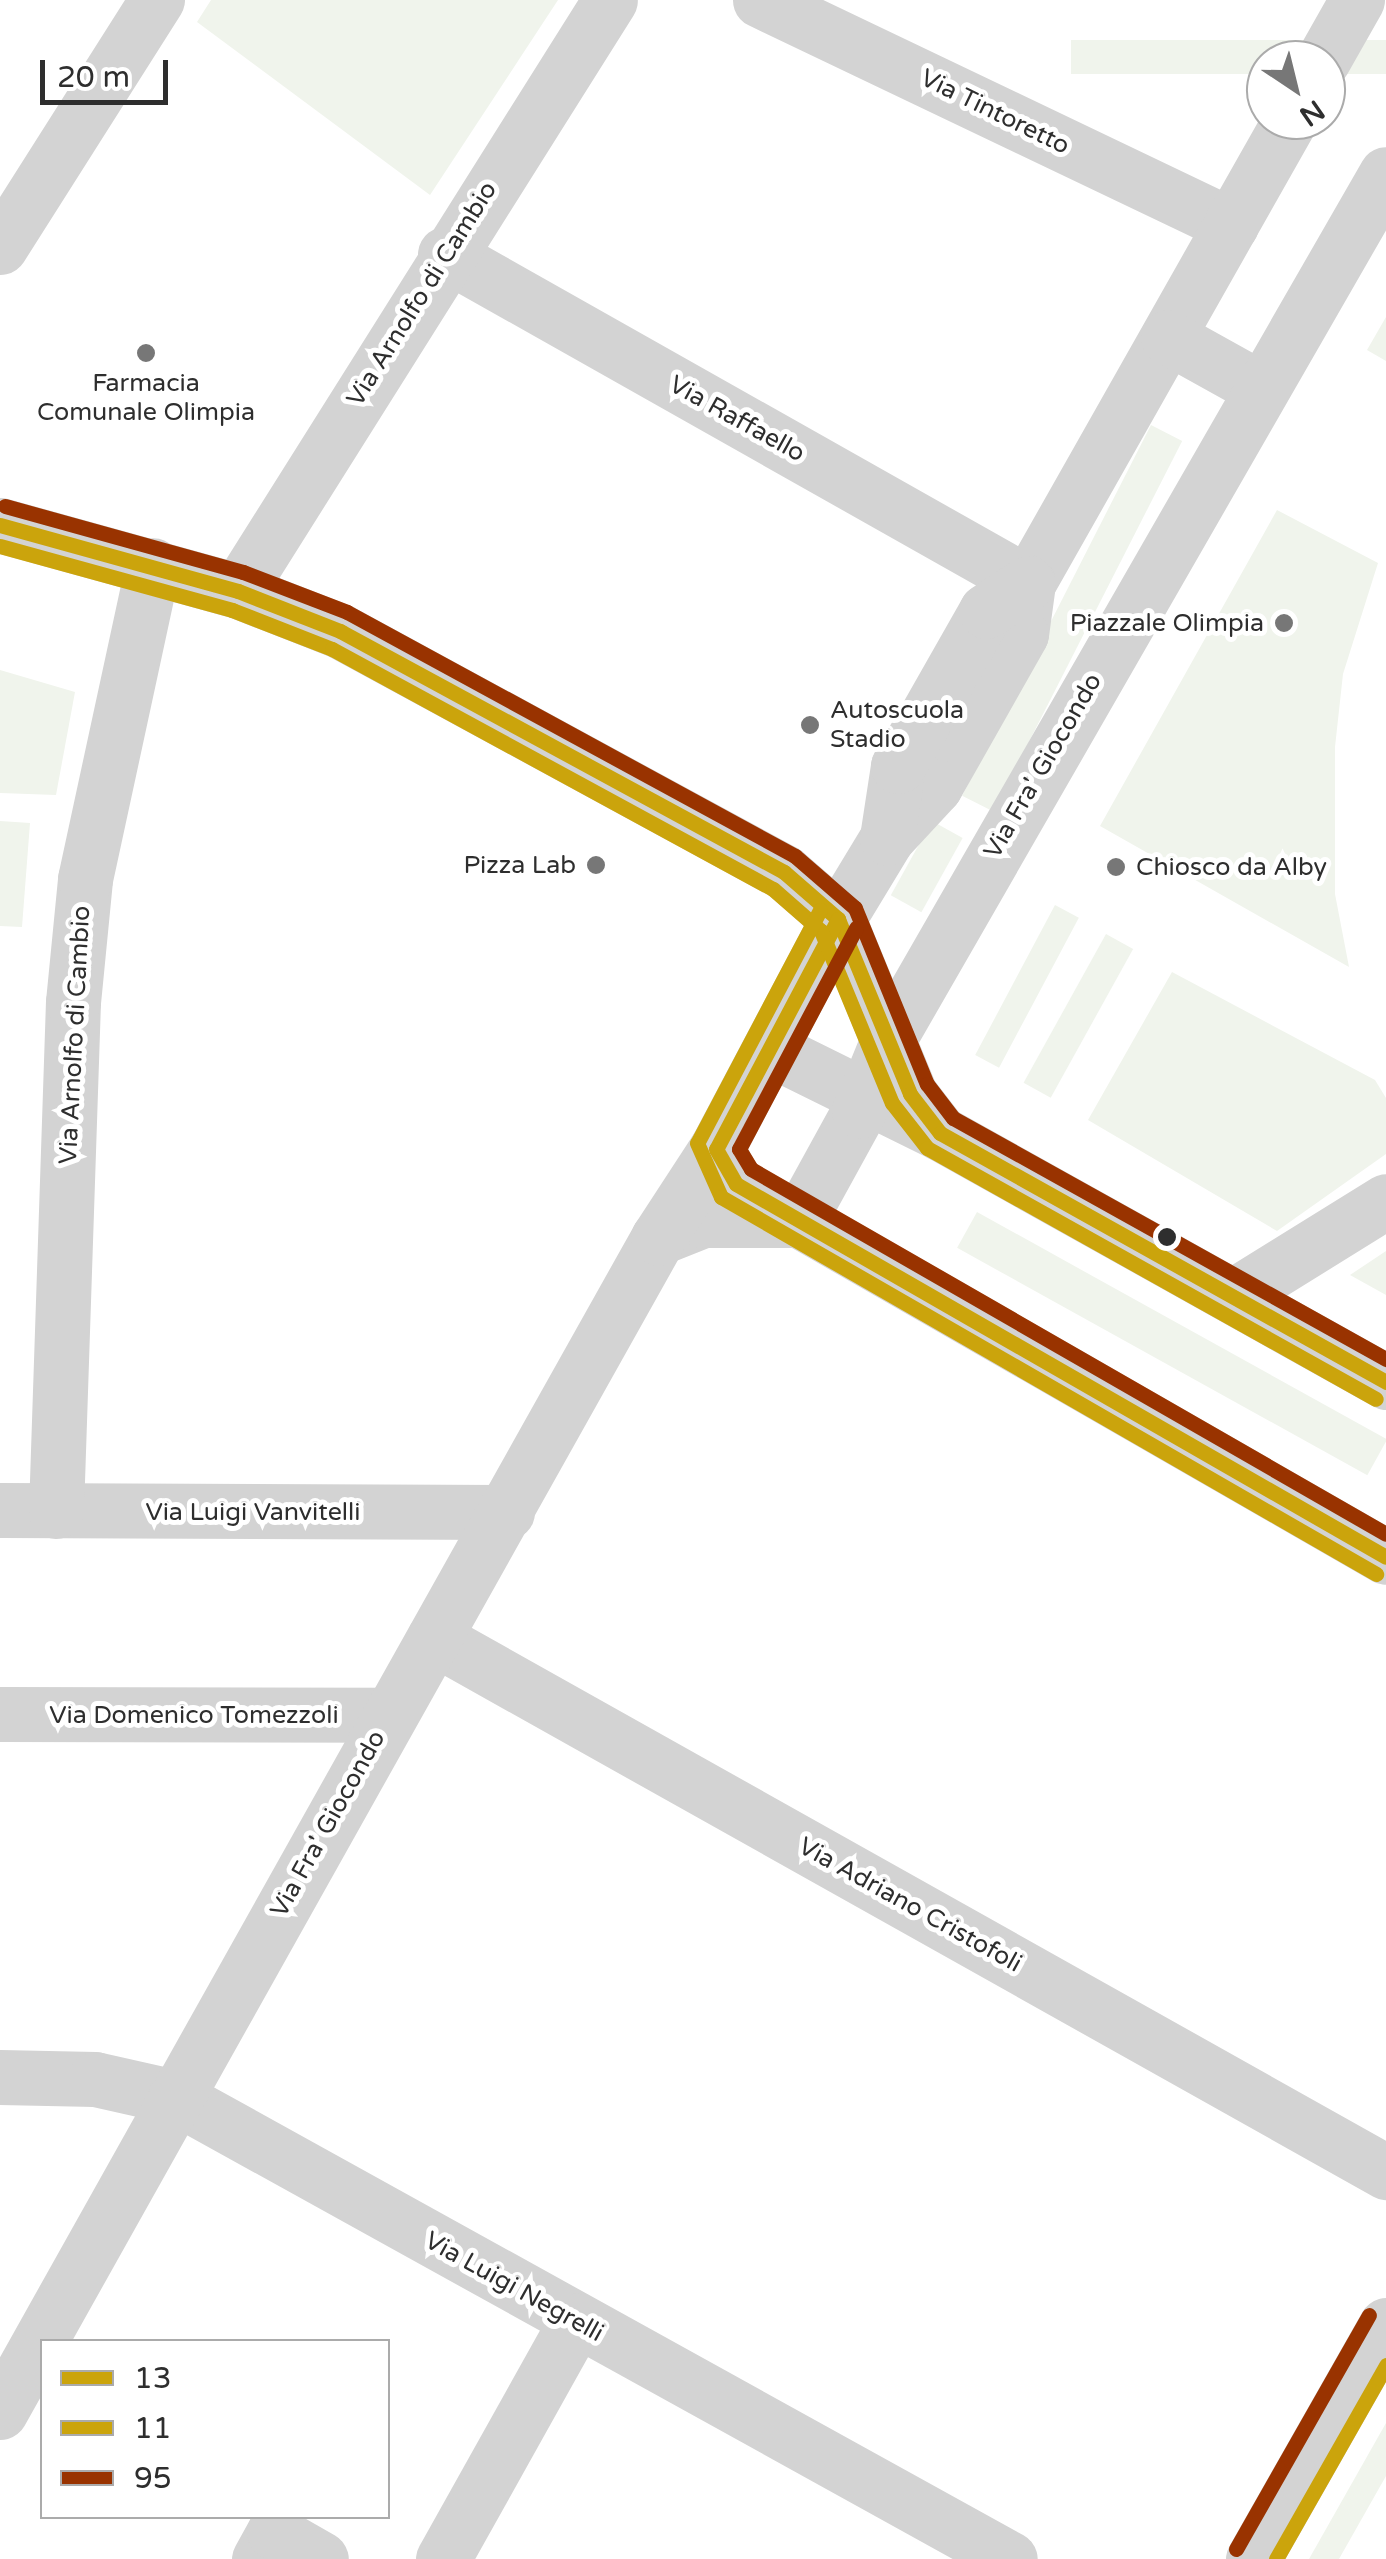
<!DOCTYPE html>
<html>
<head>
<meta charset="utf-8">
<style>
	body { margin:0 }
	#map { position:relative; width:1386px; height:2559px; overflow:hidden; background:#fff; font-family:"Varela Round",sans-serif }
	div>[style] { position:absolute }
	.green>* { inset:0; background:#f0f4ec; transform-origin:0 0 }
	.minor>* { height:55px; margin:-27.5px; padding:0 27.5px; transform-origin:27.5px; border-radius:27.5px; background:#d3d3d3 }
	.bus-1>* { height:15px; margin:-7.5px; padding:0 7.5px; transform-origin:7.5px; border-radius:7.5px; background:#cba40c }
	.bus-2>* { height:15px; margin:-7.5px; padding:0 7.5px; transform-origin:7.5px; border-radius:7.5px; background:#cba40c }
	.bus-3>* { height:15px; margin:-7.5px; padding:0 7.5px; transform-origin:7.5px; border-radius:7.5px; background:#930 }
	.dots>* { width:28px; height:28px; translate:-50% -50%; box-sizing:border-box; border:5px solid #fff; border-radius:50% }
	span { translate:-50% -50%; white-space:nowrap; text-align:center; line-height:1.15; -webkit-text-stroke:10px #fff; paint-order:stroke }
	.street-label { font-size:25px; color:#2e2e2e }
	.poi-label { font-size:25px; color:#2e2e2e }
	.right { translate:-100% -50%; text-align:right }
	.left { translate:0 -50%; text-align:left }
	.legend { position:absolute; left:40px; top:2339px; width:350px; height:180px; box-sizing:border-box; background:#fff; border:2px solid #ababab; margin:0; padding:12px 18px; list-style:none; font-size:30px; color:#2e2e2e }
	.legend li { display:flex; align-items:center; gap:20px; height:50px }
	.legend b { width:50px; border:2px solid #ababab }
	.north { position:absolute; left:1246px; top:40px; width:100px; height:100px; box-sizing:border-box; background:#fff; border:2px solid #ababab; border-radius:50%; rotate:145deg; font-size:28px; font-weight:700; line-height:40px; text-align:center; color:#2e2e2e }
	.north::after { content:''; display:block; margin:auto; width:35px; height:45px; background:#777; clip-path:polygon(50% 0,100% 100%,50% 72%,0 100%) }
	.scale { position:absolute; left:40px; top:60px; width:128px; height:45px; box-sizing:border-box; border:5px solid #2e2e2e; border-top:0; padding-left:12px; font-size:30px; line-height:35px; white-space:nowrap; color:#2e2e2e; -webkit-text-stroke:8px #fff; paint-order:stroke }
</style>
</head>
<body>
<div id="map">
	<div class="green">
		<i style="clip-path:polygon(211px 0,558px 0,430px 195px,197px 22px)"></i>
		<i style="left:1386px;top:40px;width:34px;height:315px;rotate:90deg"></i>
		<i style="clip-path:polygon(1386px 317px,1386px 361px,1367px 350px)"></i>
		<i style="left:1151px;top:425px;width:35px;height:416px;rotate:27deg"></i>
		<i style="clip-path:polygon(1277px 510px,1378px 563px,1343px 674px,1335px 747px,1335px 894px,1349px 967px,1100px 826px)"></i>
		<i style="clip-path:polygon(0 670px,75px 692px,56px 795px,0 793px)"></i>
		<i style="clip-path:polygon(0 821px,30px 823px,22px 927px,0 926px)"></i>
		<i style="left:932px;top:821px;width:35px;height:85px;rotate:29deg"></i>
		<i style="left:1055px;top:905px;width:27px;height:170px;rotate:28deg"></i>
		<i style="left:1106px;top:934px;width:31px;height:170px;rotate:29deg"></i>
		<i style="clip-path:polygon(1172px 972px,1375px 1080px,1386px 1098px,1386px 1154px,1277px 1231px,1088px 1120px)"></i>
		<i style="left:977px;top:1212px;width:469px;height:41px;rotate:29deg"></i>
		<i style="clip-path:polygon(1386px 1251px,1386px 1295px,1350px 1275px)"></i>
		<i style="clip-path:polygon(1386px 2423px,1386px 2476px,1339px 2559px,1309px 2559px)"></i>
	</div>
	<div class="minor">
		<i style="left:760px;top:0;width:522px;rotate:25.53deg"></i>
		<i style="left:1323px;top:60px;width:69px;rotate:-60.5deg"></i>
		<i style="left:1290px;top:120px;width:532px;rotate:119.5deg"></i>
		<i style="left:1028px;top:583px;width:51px;rotate:97.8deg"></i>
		<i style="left:1021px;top:634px;width:175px;rotate:119.5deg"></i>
		<i style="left:935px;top:786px;width:71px;rotate:132.7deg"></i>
		<i style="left:887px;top:838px;width:95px;rotate:121.2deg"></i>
		<i style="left:838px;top:919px;width:260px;rotate:117.9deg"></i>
		<i style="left:716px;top:1149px;width:40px;rotate:60.3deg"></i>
		<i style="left:736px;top:1184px;width:749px;rotate:29.85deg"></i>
		<i style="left:0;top:247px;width:293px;rotate:-57.6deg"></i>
		<i style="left:445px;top:254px;width:669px;rotate:29.44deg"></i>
		<i style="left:1168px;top:337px;width:103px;rotate:29.1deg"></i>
		<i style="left:0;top:525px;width:247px;rotate:15.5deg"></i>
		<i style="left:238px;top:591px;width:110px;rotate:21.4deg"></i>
		<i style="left:340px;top:631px;width:505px;rotate:28.49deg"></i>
		<i style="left:784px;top:872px;width:72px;rotate:41deg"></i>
		<i style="left:838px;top:919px;width:189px;rotate:67.6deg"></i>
		<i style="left:910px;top:1094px;width:49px;rotate:52.4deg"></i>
		<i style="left:238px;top:591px;width:698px;rotate:-57.81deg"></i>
		<i style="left:887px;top:838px;width:73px;rotate:-81.3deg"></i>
		<i style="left:898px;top:766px;width:178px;rotate:-60.4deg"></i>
		<i style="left:986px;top:611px;width:50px;rotate:-33.7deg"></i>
		<i style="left:770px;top:1049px;width:190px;rotate:26.3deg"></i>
		<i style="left:940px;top:1133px;width:511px;rotate:29.17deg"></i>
		<i style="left:658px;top:1238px;width:48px;rotate:-21.8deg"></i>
		<i style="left:703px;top:1220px;width:96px"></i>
		<i style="left:799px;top:1220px;width:124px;rotate:-61.2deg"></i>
		<i style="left:859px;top:1111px;width:74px;rotate:-67.9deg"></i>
		<i style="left:887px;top:1042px;width:1001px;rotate:-60.11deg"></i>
		<i style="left:1233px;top:1296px;width:180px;rotate:-31.8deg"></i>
		<i style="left:0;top:1510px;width:507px;rotate:0.23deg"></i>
		<i style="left:56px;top:1511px;width:509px;rotate:-88.09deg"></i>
		<i style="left:73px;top:1002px;width:124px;rotate:-84.4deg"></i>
		<i style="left:85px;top:879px;width:321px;rotate:-77.8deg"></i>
		<i style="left:434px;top:1638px;width:1092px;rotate:29.29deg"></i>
		<i style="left:0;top:1714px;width:388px;rotate:0.1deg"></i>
		<i style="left:0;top:2077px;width:95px;rotate:1.2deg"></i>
		<i style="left:95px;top:2079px;width:82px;rotate:12.7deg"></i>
		<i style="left:175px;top:2097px;width:954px;rotate:28.96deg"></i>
		<i style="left:0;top:2412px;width:1346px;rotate:-60.73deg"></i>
		<i style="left:658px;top:1238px;width:106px;rotate:-56.9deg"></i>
		<i style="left:259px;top:2559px;width:31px;rotate:-61deg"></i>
		<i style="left:274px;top:2532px;width:54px;rotate:29.9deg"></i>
		<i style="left:443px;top:2559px;width:273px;rotate:-60.8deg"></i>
		<i style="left:1253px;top:2559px;width:269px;rotate:-60.4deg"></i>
	</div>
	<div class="bus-1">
		<i style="left:0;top:525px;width:247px;rotate:15.5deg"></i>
		<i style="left:238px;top:591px;width:110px;rotate:21.4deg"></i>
		<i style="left:340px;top:631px;width:505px;rotate:28.49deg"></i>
		<i style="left:784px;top:872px;width:72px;rotate:41deg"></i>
		<i style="left:838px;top:919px;width:189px;rotate:67.6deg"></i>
		<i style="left:910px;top:1094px;width:49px;rotate:52.4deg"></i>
		<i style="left:940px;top:1133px;width:511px;rotate:29.17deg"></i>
		<i style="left:838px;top:919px;width:260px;rotate:117.9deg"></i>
		<i style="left:716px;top:1149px;width:40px;rotate:60.3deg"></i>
		<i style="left:736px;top:1184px;width:749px;rotate:29.85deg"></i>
	</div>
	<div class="bus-2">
		<i style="left:0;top:546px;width:241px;rotate:15.4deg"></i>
		<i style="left:232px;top:610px;width:107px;rotate:21.3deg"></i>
		<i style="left:332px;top:649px;width:502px;rotate:28.56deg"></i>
		<i style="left:773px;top:889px;width:64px;rotate:41.2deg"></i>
		<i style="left:821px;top:931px;width:186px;rotate:67.6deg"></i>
		<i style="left:892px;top:1103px;width:57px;rotate:52.1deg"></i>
		<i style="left:927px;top:1148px;width:514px;rotate:29.21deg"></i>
		<i style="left:820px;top:910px;width:263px;rotate:117.8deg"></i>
		<i style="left:697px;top:1143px;width:59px;rotate:66deg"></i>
		<i style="left:721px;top:1197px;width:756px;rotate:29.92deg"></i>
		<i style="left:1276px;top:2559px;width:223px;rotate:-60.4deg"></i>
	</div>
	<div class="bus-3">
		<i style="left:5px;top:506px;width:247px;rotate:15.5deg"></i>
		<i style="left:243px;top:572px;width:111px;rotate:21deg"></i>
		<i style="left:347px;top:612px;width:510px;rotate:28.57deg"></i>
		<i style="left:795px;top:856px;width:79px;rotate:40.9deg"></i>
		<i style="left:855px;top:908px;width:190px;rotate:67.8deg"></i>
		<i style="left:927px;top:1084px;width:43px;rotate:52.6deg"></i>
		<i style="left:953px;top:1118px;width:496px;rotate:29.1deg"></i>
		<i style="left:856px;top:928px;width:250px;rotate:117.9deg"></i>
		<i style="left:739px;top:1149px;width:23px;rotate:59deg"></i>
		<i style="left:751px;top:1169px;width:732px;rotate:29.89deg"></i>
		<i style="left:1236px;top:2549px;width:269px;rotate:-60.4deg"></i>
	</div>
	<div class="dots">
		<i style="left:146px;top:353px;background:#777"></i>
		<i style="left:1284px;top:623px;background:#777"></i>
		<i style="left:810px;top:725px;background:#777"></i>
		<i style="left:596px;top:865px;background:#777"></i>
		<i style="left:1116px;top:867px;background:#777"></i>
		<i style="left:1167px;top:1237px;background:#2e2e2e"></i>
	</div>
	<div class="street-label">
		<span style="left:995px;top:112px;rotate:26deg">Via Tintoretto</span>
		<span style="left:422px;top:294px;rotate:-58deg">Via Arnolfo di Cambio</span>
		<span style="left:737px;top:419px;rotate:29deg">Via Raffaello</span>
		<span style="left:1043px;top:766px;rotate:-60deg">Via Fra' Giocondo</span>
		<span style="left:75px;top:1035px;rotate:-87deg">Via Arnolfo di Cambio</span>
		<span style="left:253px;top:1512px">Via Luigi Vanvitelli</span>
		<span style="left:194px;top:1715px">Via Domenico Tomezzoli</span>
		<span style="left:328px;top:1824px;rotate:-61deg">Via Fra' Giocondo</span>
		<span style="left:910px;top:1905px;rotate:29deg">Via Adriano Cristofoli</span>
		<span style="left:514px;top:2287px;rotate:29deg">Via Luigi Negrelli</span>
	</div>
	<div class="poi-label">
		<span style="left:146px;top:398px">Farmacia<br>Comunale Olimpia</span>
		<span class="right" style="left:1264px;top:623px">Piazzale Olimpia</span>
		<span class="left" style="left:830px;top:725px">Autoscuola<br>Stadio</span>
		<span class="right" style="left:576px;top:865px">Pizza Lab</span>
		<span class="left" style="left:1136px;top:867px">Chiosco da Alby</span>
	</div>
	<ul class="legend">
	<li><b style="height:12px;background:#cba40c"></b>13</li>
	<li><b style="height:12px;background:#cba40c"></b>11</li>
	<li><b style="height:12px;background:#930"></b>95</li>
	</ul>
	<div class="north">N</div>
	<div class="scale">20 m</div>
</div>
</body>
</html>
